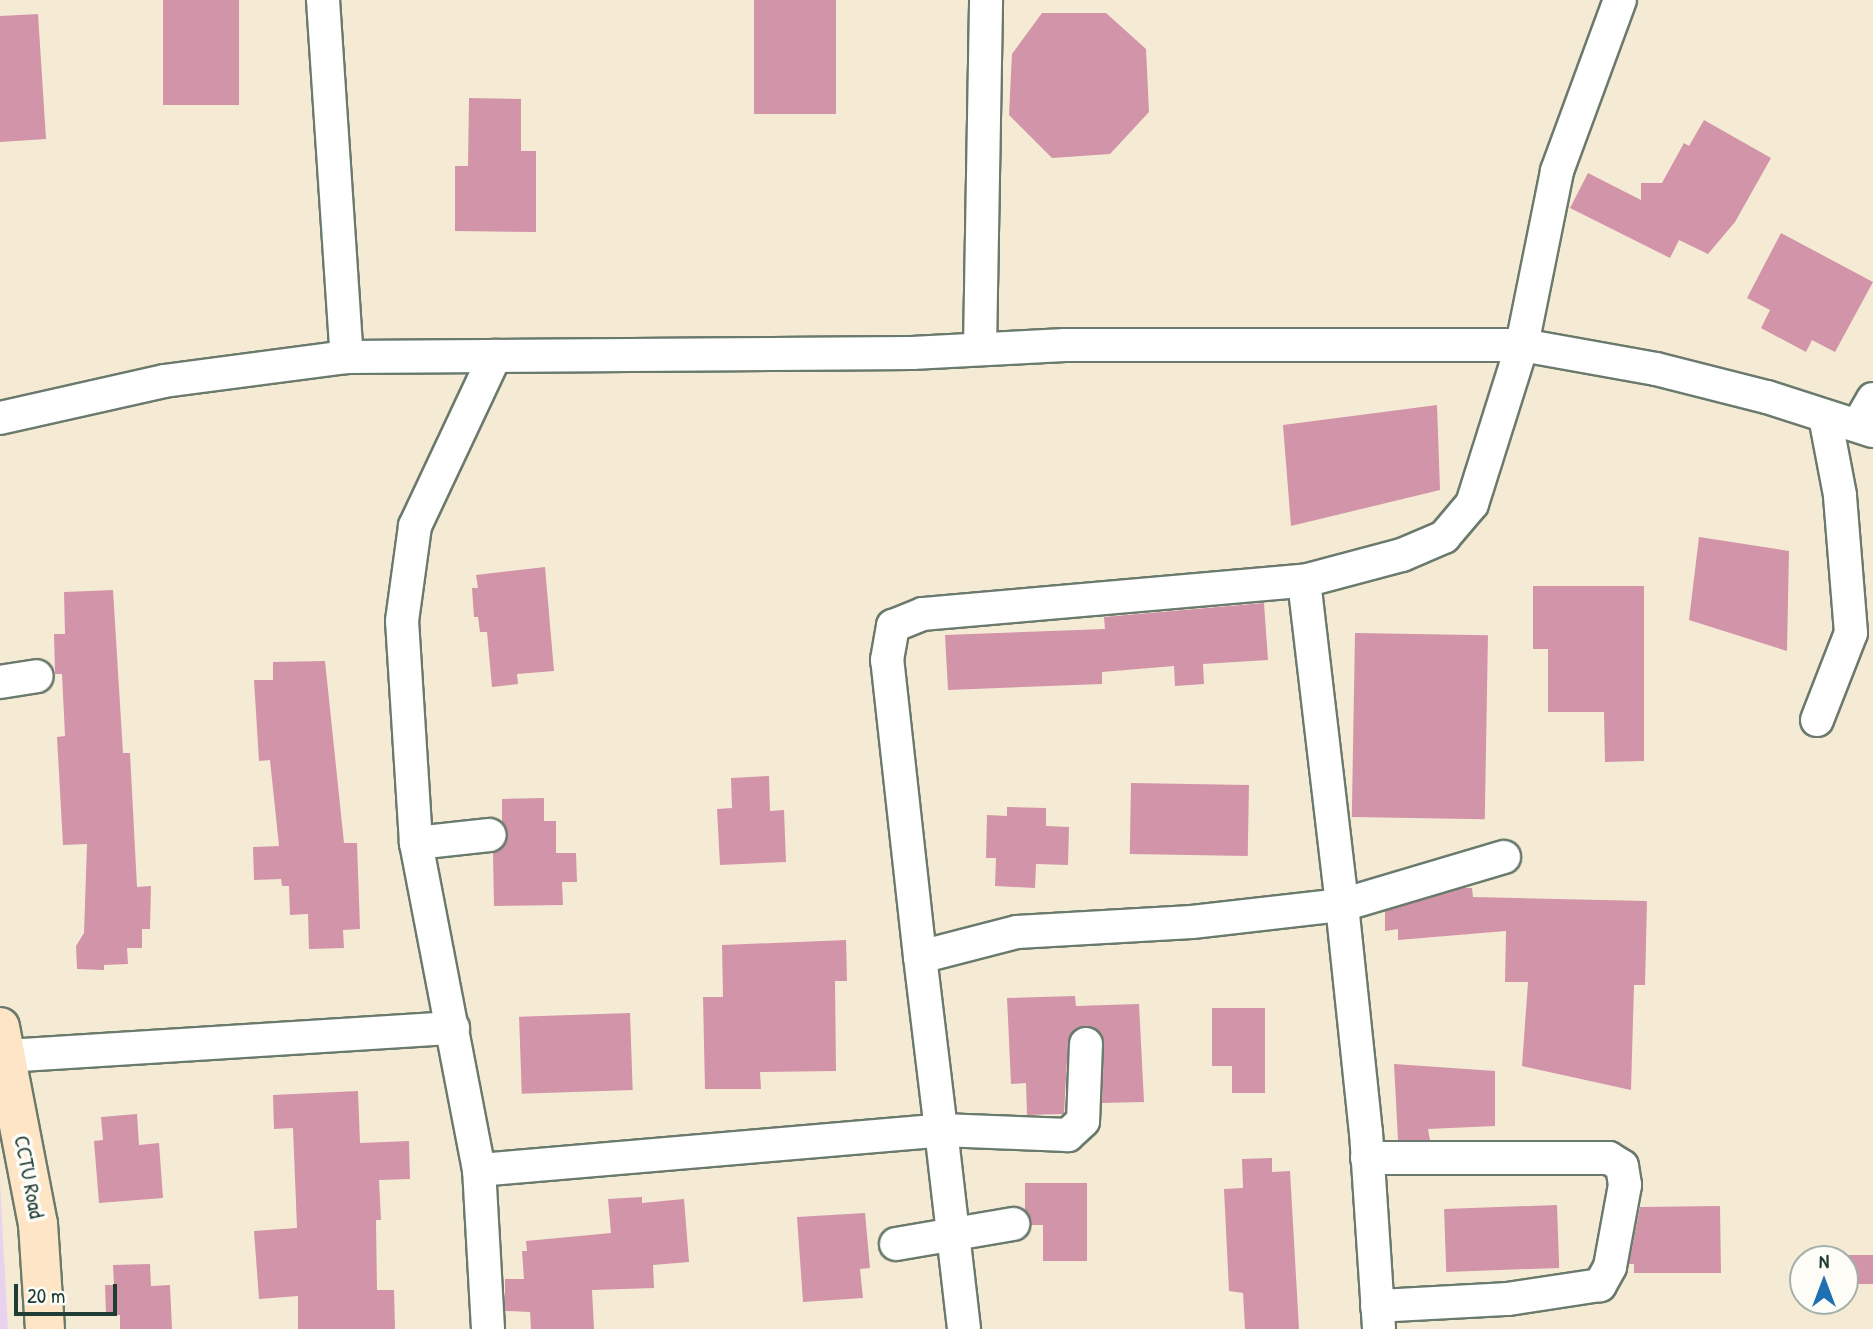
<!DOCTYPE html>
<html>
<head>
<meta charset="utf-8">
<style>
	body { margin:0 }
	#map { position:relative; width:1873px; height:1329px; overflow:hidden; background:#f5ebd5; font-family:"Patrick Hand",sans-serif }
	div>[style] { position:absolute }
	.built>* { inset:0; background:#e9d2ed }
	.building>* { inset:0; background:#d294a8; transform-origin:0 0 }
	.roads { filter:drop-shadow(2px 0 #6a7a6c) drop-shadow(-2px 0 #6a7a6c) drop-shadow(0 2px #6a7a6c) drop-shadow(0 -2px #6a7a6c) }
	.street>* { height:32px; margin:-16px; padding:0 16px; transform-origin:16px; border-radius:16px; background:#fff }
	.secondary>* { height:38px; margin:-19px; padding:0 19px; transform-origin:19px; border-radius:19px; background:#fde5c5 }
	span { translate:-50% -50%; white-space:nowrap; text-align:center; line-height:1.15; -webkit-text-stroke:7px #fdfcf7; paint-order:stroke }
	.street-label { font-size:21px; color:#1f3d34 }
	.north { position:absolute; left:1789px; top:1245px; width:70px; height:70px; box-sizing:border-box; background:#fdfcf7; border:2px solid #a4b0a9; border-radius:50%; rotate:0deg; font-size:19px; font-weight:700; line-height:28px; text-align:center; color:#1f3d34 }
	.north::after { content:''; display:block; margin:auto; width:24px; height:32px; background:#1f6fb2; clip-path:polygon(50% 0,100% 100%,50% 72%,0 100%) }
	.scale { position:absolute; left:14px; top:1284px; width:103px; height:32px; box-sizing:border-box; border:4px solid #1f3d34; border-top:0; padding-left:9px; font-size:21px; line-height:24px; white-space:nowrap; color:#1f3d34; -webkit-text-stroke:5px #fdfcf7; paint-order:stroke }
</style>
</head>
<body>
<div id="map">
	<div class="built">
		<i style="clip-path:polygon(0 1184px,8px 1329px,0 1329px)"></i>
	</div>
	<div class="building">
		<i style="left:163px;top:0;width:76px;height:105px"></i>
		<i style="left:754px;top:0;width:82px;height:114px"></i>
		<i style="clip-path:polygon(1042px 13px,1106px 13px,1146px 49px,1149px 112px,1110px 154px,1052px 158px,1009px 115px,1012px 54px)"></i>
		<i style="clip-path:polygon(38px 14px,46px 139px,0 142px,0 16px)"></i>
		<i style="clip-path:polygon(469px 98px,521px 99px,521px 151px,536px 151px,536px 232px,455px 231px,455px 166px,468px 166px)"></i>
		<i style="clip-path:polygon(1704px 120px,1771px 158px,1735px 222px,1708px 254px,1679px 240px,1670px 258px,1570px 208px,1588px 173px,1641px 200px,1641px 183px,1662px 183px,1684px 143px,1689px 146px)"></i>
		<i style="clip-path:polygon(1781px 233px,1873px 282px,1835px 352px,1812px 340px,1806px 352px,1761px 328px,1770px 310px,1747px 298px)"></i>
		<i style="clip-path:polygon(1437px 405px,1440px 490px,1291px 526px,1283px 425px)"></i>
		<i style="clip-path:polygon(1699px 537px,1789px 551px,1787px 651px,1689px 620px)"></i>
		<i style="clip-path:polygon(545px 567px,554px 671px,517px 674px,518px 684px,492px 687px,487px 632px,480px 632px,478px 617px,474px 617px,472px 588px,478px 588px,476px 575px)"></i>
		<i style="clip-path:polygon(1533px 586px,1644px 586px,1644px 761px,1605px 762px,1604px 712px,1548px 712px,1548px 649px,1533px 649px)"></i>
		<i style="clip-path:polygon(113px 590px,123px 753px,130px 753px,137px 887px,151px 886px,150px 929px,142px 929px,142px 948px,127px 948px,128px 964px,104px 965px,104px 970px,77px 969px,76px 946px,84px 933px,87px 844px,63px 845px,57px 737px,65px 736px,62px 674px,55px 674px,54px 634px,65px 634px,64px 592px)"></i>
		<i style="clip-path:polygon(1264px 603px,1268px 660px,1203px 664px,1204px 684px,1175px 686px,1174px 666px,1102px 672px,1102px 684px,948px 690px,945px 635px,1105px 629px,1104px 617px)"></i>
		<i style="left:1355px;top:633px;width:133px;height:184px;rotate:1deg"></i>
		<i style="clip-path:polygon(325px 661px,344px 843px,357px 843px,360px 929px,343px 930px,344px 948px,309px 949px,308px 914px,290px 915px,289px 886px,282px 886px,281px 879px,254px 880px,253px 847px,279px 846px,270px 760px,259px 761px,254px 680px,273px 680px,273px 662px)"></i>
		<i style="clip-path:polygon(769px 776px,770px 811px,784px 810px,786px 862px,720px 865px,717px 809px,732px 808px,731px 778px)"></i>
		<i style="left:1131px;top:783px;width:118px;height:71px;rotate:1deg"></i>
		<i style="clip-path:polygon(544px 798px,544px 821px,556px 821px,556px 853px,576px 853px,577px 882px,562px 882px,563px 905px,494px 906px,493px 853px,506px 843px,508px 834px,502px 822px,502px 799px)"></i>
		<i style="clip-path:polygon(1007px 807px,1046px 808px,1046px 826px,1069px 827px,1068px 865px,1036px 864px,1035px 888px,995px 886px,996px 858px,986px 858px,987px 815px,1007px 816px)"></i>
		<i style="clip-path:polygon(1463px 888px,1472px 888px,1473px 897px,1647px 901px,1645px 985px,1634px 985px,1631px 1090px,1522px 1066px,1528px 982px,1505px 982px,1506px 931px,1398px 940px,1398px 929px,1385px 931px,1385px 911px)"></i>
		<i style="clip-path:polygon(846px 940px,847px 981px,835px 981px,836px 1071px,760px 1072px,761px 1089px,705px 1089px,703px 997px,723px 997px,722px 945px)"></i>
		<i style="clip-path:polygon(1075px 996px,1076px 1006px,1139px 1004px,1144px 1102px,1102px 1103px,1104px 1044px,1096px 1029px,1086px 1026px,1071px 1034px,1068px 1043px,1064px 1114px,1027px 1115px,1026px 1083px,1011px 1084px,1007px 998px)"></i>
		<i style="clip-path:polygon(1212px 1008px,1265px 1008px,1265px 1093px,1232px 1093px,1232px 1066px,1212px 1066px)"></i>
		<i style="left:630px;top:1013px;width:77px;height:111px;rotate:88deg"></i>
		<i style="clip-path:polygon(1394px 1064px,1495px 1071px,1495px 1126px,1428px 1129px,1430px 1140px,1398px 1140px)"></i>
		<i style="clip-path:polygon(358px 1091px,360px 1143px,409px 1141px,410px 1179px,379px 1180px,381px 1220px,376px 1220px,377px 1290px,394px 1290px,395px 1329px,298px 1329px,298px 1296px,259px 1299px,254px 1231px,297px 1228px,293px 1128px,274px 1129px,273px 1095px)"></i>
		<i style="clip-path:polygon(137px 1114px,139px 1145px,159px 1143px,163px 1198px,99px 1203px,94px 1141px,103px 1140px,101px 1117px)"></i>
		<i style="clip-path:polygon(1272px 1158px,1272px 1172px,1290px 1171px,1299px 1329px,1245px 1329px,1243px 1293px,1229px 1291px,1224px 1189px,1243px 1188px,1242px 1159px)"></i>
		<i style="clip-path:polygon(1025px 1183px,1087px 1183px,1087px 1261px,1043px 1261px,1043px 1225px,1031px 1225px,1025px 1211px)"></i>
		<i style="clip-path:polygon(642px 1197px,642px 1203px,684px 1199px,689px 1262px,653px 1265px,654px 1288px,592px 1290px,594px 1329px,531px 1329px,530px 1312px,505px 1311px,505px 1279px,524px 1279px,522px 1251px,527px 1251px,526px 1241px,611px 1233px,608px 1199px)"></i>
		<i style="left:1557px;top:1205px;width:63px;height:113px;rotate:88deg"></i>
		<i style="clip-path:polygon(1720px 1206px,1721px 1273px,1634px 1273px,1634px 1264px,1629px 1264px,1640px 1207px)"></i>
		<i style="clip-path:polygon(865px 1213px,870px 1268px,860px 1269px,863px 1298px,803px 1302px,797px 1217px)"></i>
		<i style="left:1845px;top:1255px;width:28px;height:29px"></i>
		<i style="clip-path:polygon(150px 1264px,151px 1286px,170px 1285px,172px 1329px,120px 1329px,120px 1315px,106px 1315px,105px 1285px,114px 1285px,113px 1265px)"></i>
	</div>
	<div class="roads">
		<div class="street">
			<i style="left:323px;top:0;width:358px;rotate:86.2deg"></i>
			<i style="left:980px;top:348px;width:348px;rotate:-89deg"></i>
			<i style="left:0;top:418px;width:168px;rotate:-12.7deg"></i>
			<i style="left:164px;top:381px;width:185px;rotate:-7.5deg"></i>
			<i style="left:347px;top:357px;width:565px;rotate:-0.41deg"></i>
			<i style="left:912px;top:353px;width:153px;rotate:-3deg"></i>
			<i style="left:1065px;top:345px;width:457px"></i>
			<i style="left:1522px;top:345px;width:136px;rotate:10.2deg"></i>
			<i style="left:1656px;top:369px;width:114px;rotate:14.2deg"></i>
			<i style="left:1767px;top:397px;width:111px;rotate:17.8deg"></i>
			<i style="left:1858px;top:425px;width:30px;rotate:-60deg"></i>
			<i style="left:1304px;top:581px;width:101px;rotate:-14.9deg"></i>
			<i style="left:1402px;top:555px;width:46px;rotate:-23.2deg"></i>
			<i style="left:1444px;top:537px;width:43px;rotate:-49.7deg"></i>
			<i style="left:1472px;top:504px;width:167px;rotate:-72.5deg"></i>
			<i style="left:1522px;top:345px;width:177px;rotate:-78.6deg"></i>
			<i style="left:1557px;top:171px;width:182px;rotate:-69.8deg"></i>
			<i style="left:0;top:682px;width:37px;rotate:-9deg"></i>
			<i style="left:1817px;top:720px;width:93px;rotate:-68.7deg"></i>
			<i style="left:1851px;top:633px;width:138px;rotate:-94.6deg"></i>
			<i style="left:1840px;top:495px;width:80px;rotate:-100.8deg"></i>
			<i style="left:416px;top:843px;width:74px;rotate:-6.2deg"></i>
			<i style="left:920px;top:957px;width:299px;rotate:-96.3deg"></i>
			<i style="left:887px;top:660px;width:35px;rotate:-80deg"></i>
			<i style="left:893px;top:626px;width:32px;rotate:-22deg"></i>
			<i style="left:923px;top:614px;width:382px;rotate:-5deg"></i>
			<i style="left:1304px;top:581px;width:326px;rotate:83.3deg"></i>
			<i style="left:1342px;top:905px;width:169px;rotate:-16.5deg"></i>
			<i style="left:1086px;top:1044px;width:77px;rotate:92.2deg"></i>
			<i style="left:1083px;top:1121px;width:21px;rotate:137deg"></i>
			<i style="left:1068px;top:1135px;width:127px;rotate:-177.7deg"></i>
			<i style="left:941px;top:1130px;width:174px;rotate:-96.9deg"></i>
			<i style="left:920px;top:957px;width:100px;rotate:-14.5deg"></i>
			<i style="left:1017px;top:932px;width:175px;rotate:-3.3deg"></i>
			<i style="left:1192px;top:922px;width:151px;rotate:-6.5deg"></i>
			<i style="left:1342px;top:905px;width:228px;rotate:84deg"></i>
			<i style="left:1366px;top:1132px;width:197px;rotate:86.2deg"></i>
			<i style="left:6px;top:1056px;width:448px;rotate:-3.6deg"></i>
			<i style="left:1367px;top:1158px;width:242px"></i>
			<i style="left:1609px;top:1158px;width:15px;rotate:32deg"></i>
			<i style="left:1622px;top:1166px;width:19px;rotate:81deg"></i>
			<i style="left:1625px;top:1185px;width:83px;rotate:100.4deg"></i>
			<i style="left:1610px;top:1267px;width:21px;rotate:119deg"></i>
			<i style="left:1600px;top:1285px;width:94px;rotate:171.4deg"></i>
			<i style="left:1507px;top:1299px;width:130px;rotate:176.9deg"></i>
			<i style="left:479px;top:1170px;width:333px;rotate:-100.9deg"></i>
			<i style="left:416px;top:843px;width:222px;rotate:-93.6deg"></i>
			<i style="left:402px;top:621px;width:96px;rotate:-82.2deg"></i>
			<i style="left:415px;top:526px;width:188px;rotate:-64.8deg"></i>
			<i style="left:896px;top:1244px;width:119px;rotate:-9.7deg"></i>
			<i style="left:488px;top:1329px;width:159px;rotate:-93.2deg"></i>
			<i style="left:479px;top:1170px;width:464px;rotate:-4.9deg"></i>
			<i style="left:941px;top:1130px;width:200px;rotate:83.4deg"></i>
		</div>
		<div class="secondary">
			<i style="left:0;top:1027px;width:201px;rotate:79.1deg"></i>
			<i style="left:38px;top:1224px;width:105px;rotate:86.2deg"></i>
		</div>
	</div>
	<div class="street-label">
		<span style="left:29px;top:1177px;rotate:79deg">CCTU Road</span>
	</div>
	<div class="north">N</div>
	<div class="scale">20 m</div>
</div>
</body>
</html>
